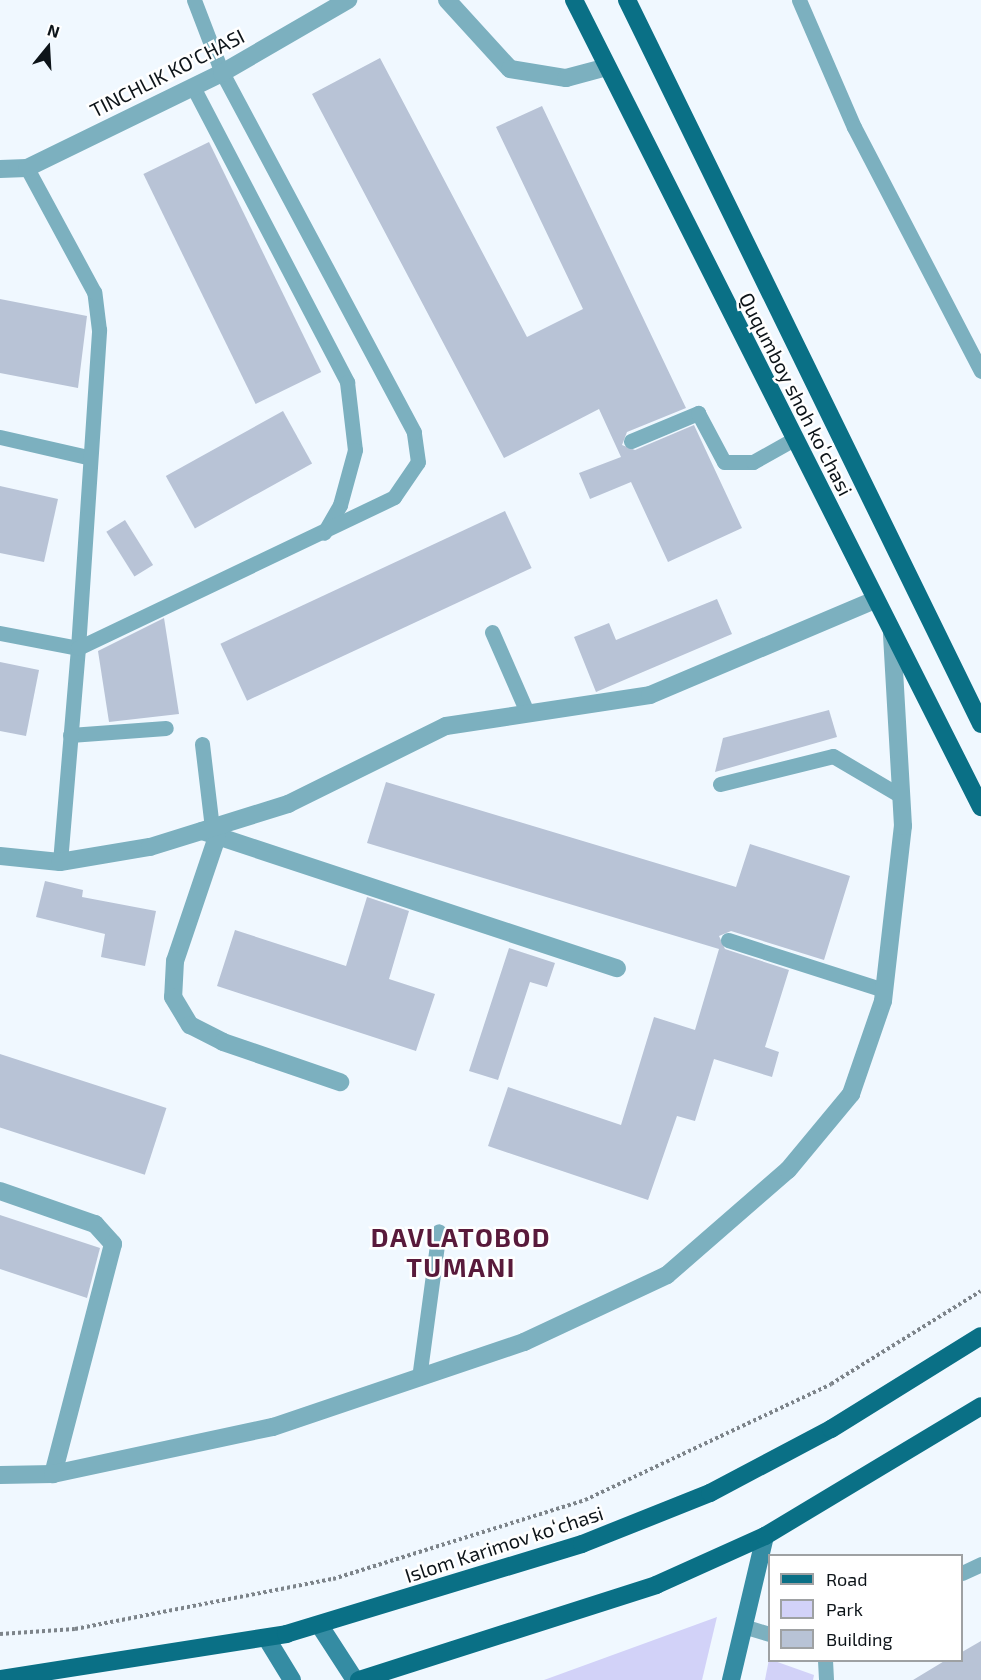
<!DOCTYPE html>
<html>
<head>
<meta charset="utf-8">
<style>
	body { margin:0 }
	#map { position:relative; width:981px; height:1680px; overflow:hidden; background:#f0f8ff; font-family:"Exo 2",sans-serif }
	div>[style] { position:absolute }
	.green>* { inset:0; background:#d2d2f8 }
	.building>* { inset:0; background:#b8c3d6; transform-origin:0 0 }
	.path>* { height:4px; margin-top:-2px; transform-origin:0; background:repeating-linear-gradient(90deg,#7d848a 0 3px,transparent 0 6px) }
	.lane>* { height:15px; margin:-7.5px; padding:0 7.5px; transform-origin:7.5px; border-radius:7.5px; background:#7cb0bf }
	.street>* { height:18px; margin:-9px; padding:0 9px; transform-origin:9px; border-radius:9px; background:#7cb0bf }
	.secondary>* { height:18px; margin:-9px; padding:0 9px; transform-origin:9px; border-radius:9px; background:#358ca3 }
	.primary>* { height:18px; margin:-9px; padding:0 9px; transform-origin:9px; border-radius:9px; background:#0a7086 }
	span { translate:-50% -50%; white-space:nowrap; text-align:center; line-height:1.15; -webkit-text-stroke:5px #fff; paint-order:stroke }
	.street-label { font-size:20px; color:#0d1419 }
	.district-label { font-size:26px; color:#591a3b; font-weight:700; letter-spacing:1.5px }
	.legend { position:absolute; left:768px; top:1554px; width:195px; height:108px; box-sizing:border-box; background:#fff; border:2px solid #9ea1a3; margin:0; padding:8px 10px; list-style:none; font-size:18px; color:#0d1419 }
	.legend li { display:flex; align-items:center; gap:12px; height:30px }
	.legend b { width:30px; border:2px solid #9ea1a3 }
	.north { position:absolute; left:18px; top:18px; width:60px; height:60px; -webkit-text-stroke:4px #fff; paint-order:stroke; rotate:18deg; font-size:16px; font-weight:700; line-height:24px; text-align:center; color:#0d1419 }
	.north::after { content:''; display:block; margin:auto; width:21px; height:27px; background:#0d1419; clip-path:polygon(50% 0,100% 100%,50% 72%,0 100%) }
</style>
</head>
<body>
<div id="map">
	<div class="green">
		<i style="clip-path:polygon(717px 1617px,702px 1680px,544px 1680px)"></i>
		<i style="clip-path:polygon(769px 1659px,814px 1675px,813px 1680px,765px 1680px)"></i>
	</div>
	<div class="building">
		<i style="clip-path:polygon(380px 58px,527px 337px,583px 309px,496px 127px,542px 106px,686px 408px,627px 432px,622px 445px,635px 450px,694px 425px,742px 528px,668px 562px,631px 482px,590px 499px,579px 473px,621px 457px,599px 409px,504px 458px,312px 94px)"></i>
		<i style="left:209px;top:142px;width:256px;height:73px;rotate:64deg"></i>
		<i style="clip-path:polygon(0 299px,87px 316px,78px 388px,0 373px)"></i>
		<i style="left:283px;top:411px;width:60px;height:134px;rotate:61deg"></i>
		<i style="clip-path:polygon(0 486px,58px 499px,44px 562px,0 553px)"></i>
		<i style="left:505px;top:511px;width:63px;height:314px;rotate:65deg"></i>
		<i style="left:125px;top:520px;width:53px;height:22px;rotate:58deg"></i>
		<i style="clip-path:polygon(717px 599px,732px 634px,596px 692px,574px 637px,609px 623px,616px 640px)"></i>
		<i style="clip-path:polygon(164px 618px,179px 714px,109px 722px,98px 651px)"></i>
		<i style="clip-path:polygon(0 662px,39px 670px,26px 736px,0 731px)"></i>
		<i style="clip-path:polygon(829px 710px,837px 737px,715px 772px,723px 738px)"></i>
		<i style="clip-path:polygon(386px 782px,736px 887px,750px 844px,850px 876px,824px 960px,731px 931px,719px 936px,725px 949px,789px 970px,765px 1047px,779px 1052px,772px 1077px,714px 1059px,695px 1121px,677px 1116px,648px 1200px,488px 1146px,508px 1087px,621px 1125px,654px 1017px,695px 1030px,719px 949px,367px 843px)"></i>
		<i style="clip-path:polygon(45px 881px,83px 890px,82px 897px,156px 911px,145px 966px,101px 957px,105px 934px,36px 917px)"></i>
		<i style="clip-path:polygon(367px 897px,409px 911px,389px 979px,435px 994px,416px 1051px,217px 986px,235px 930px,346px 966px)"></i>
		<i style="clip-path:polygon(509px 948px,555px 963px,547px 987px,530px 982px,498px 1080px,469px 1071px)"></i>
		<i style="left:0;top:1054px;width:175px;height:70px;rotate:18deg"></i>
		<i style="clip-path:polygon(0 1215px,100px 1248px,87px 1298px,0 1269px)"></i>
		<i style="clip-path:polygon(981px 1641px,981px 1680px,913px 1680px,946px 1660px,962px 1660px,962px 1652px)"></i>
	</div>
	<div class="path">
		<i style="left:0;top:1634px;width:75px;rotate:-3.8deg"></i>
		<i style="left:75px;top:1629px;width:263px;rotate:-11deg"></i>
		<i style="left:333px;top:1579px;width:264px;rotate:-17.4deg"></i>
		<i style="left:585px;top:1500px;width:272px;rotate:-25.2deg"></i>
		<i style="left:831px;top:1384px;width:176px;rotate:-31.8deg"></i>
	</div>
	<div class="lane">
		<i style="left:799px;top:0;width:138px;rotate:66.6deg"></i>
		<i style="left:854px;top:127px;width:275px;rotate:62.5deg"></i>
		<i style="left:193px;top:87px;width:333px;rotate:62.4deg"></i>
		<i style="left:347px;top:382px;width:68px;rotate:83.3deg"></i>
		<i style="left:355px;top:450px;width:57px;rotate:105.3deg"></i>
		<i style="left:340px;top:505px;width:32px;rotate:120deg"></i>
		<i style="left:0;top:437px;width:89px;rotate:12.9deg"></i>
		<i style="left:631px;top:441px;width:73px;rotate:-22.7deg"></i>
		<i style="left:698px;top:413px;width:55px;rotate:62deg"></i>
		<i style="left:724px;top:462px;width:29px"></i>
		<i style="left:753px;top:462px;width:47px;rotate:-29.3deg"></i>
		<i style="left:492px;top:632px;width:87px;rotate:66.4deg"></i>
		<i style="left:0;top:633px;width:79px;rotate:10.9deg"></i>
		<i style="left:78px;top:648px;width:319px;rotate:-86.2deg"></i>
		<i style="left:99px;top:330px;width:38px;rotate:-97deg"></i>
		<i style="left:94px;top:292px;width:141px;rotate:-118.4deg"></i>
		<i style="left:70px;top:735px;width:96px;rotate:-4.2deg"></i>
		<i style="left:202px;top:744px;width:85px;rotate:83.2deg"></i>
		<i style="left:720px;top:784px;width:116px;rotate:-13.9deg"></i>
		<i style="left:833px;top:756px;width:79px;rotate:30.5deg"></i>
		<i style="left:60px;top:862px;width:215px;rotate:-85.2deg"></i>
		<i style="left:78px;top:648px;width:350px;rotate:-25.5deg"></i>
		<i style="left:394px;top:497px;width:42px;rotate:-55.6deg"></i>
		<i style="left:418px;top:462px;width:30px;rotate:-98deg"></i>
		<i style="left:414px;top:432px;width:407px;rotate:-118.1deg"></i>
		<i style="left:222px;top:73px;width:78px;rotate:-111deg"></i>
		<i style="left:728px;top:940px;width:164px;rotate:17.8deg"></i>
		<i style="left:419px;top:1378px;width:148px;rotate:-82.3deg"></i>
		<i style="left:962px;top:1573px;width:21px;rotate:-25deg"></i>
		<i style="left:743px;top:1626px;width:28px;rotate:17deg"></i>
		<i style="left:825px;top:1660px;width:20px;rotate:87deg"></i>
	</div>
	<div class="street">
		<i style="left:447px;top:0;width:93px;rotate:47.6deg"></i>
		<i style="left:510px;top:69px;width:57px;rotate:9.1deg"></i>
		<i style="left:566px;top:78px;width:42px;rotate:-15deg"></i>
		<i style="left:0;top:169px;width:27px;rotate:-2deg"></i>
		<i style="left:27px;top:168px;width:217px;rotate:-26deg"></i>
		<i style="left:222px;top:73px;width:146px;rotate:-30.1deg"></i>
		<i style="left:202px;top:831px;width:437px;rotate:18.3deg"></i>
		<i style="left:217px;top:837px;width:131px;rotate:108.7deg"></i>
		<i style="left:175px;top:961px;width:36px;rotate:93deg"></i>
		<i style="left:173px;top:997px;width:33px;rotate:59deg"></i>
		<i style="left:190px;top:1025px;width:37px;rotate:27deg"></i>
		<i style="left:223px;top:1042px;width:124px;rotate:18.9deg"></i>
		<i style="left:0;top:856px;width:60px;rotate:5.7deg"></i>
		<i style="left:60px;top:862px;width:91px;rotate:-9.5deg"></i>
		<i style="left:150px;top:847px;width:145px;rotate:-17.3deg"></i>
		<i style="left:288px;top:804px;width:176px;rotate:-26.3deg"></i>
		<i style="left:446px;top:726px;width:206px;rotate:-8.6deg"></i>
		<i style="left:650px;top:695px;width:244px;rotate:-22.9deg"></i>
		<i style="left:0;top:1191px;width:101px;rotate:19.2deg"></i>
		<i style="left:95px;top:1224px;width:27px;rotate:48deg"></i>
		<i style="left:113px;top:1244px;width:238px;rotate:104.6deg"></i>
		<i style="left:0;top:1475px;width:53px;rotate:-1.1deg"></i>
		<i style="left:53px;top:1474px;width:225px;rotate:-12.1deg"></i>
		<i style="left:273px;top:1427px;width:265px;rotate:-18.7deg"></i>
		<i style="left:524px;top:1342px;width:158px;rotate:-25.1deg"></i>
		<i style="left:667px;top:1275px;width:160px;rotate:-41deg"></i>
		<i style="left:788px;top:1170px;width:99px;rotate:-50.3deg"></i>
		<i style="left:851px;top:1094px;width:98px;rotate:-71deg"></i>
		<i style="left:883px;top:1001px;width:176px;rotate:-83.5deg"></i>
		<i style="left:903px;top:826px;width:192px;rotate:-93.3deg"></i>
	</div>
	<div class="secondary">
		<i style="left:320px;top:1626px;width:64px;rotate:57.1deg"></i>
		<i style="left:267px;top:1639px;width:48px;rotate:58.6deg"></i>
		<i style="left:731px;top:1680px;width:148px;rotate:-76.7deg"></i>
	</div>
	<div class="primary">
		<i style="left:574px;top:0;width:904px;rotate:63.24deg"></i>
		<i style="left:627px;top:0;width:806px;rotate:63.94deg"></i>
		<i style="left:0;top:1679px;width:290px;rotate:-8.9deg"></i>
		<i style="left:286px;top:1634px;width:309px;rotate:-16.9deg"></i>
		<i style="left:582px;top:1544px;width:138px;rotate:-21.7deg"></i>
		<i style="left:710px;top:1493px;width:137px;rotate:-27.9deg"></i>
		<i style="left:831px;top:1429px;width:176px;rotate:-31.8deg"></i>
		<i style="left:359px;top:1680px;width:312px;rotate:-17.7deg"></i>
		<i style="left:656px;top:1585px;width:120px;rotate:-24.2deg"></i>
		<i style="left:765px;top:1536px;width:252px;rotate:-31deg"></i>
	</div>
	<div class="street-label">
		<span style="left:167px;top:73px;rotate:-27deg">TINCHLIK KO'CHASI</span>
		<span style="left:796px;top:394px;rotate:63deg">Ququmboy shoh koʻchasi</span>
		<span style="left:504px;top:1544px;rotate:-18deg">Islom Karimov koʻchasi</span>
	</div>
	<div class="district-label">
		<span style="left:461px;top:1252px">DAVLATOBOD<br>TUMANI</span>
	</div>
	<ul class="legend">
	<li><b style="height:8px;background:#0a7086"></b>Road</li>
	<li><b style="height:16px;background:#d2d2f8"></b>Park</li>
	<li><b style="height:16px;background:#b8c3d6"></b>Building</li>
	</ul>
	<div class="north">N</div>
</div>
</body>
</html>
